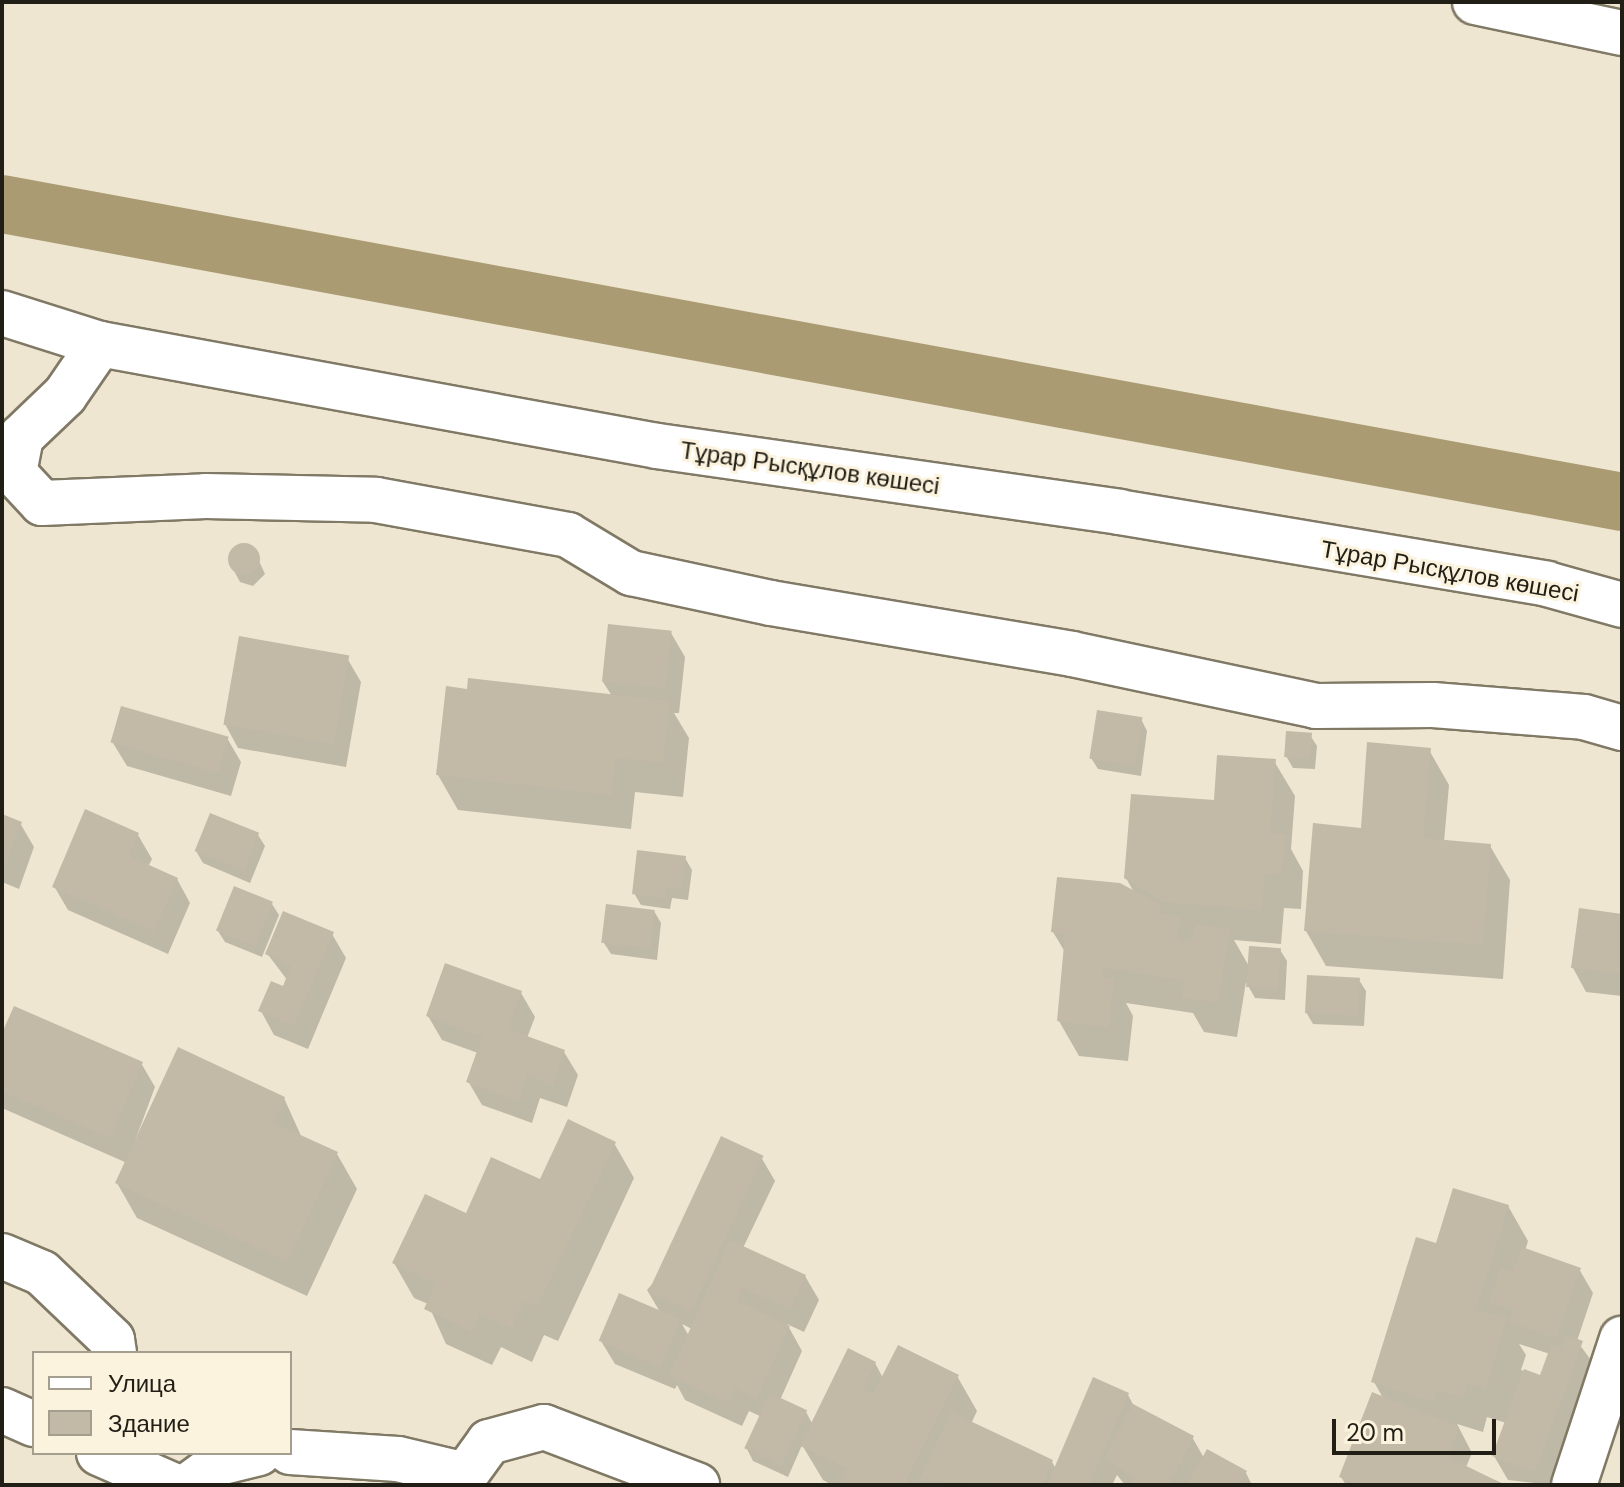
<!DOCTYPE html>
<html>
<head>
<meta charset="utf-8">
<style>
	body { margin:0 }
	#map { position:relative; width:1624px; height:1487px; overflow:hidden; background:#eee6d1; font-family:"DM Sans",sans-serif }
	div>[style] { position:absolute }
	.shadow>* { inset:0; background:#0003 }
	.canal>* { height:58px; margin:-29px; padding:0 29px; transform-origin:29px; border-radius:29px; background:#aa9b72 }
	.building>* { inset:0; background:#c2baa6; transform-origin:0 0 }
	.round { border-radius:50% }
	.roads { filter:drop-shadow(2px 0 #807965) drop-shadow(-2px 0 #807965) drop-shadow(0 2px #807965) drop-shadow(0 -2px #807965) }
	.street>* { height:44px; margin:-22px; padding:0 22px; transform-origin:22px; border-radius:22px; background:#fff }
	span { translate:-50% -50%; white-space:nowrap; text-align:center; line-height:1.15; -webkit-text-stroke:6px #fbf3de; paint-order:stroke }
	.street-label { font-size:24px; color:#211e16 }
	.frame { position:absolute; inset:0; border:4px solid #211e16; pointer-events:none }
	.legend { position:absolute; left:32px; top:1351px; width:260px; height:104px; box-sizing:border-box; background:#fbf3de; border:2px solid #a49e8e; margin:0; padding:10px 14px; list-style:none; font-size:24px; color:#211e16 }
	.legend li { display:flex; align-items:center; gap:16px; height:40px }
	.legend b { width:40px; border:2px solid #a49e8e }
	.scale { position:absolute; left:1332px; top:1419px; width:164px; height:36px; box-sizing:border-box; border:4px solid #211e16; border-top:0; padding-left:10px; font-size:24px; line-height:28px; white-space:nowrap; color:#211e16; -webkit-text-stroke:6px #fbf3de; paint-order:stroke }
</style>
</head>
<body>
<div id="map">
	<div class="shadow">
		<i style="clip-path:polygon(235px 548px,252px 549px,259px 561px,265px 574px,253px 586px,240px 582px,233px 569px)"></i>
		<i style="clip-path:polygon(671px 633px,685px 657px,679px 713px,674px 713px,689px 738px,683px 797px,635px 792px,631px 829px,458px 810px,438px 775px,612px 696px,603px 682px)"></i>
		<i style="clip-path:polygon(347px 658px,361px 682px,346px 767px,238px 748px,225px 724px)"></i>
		<i style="clip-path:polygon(1141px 719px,1147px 731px,1141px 776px,1098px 769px,1091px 758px)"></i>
		<i style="clip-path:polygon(1310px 735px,1317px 746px,1315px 769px,1293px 768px,1286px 756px)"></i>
		<i style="clip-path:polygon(227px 738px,241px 762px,231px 796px,127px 766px,113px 743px)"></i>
		<i style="clip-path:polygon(1429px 750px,1449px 785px,1444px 842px,1490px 846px,1510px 880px,1503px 979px,1326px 966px,1306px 931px,1363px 830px)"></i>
		<i style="clip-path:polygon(1274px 761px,1295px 796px,1291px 849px,1303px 871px,1301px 909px,1284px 908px,1281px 944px,1234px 940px,1250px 968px,1280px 950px,1287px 961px,1285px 1000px,1255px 998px,1246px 982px,1237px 1037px,1204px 1032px,1193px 1013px,1126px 1003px,1133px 1016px,1128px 1061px,1079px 1056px,1059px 1021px,1065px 952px,1053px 932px,1135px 894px,1126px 878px,1216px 802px)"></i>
		<i style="clip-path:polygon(2px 816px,20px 823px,34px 847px,19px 889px,2px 882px)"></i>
		<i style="clip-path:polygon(138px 835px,152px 859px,148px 867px,177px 879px,190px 903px,168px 954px,68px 910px,54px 886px)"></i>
		<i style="clip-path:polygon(258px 835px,265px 846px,250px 883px,203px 863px,196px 851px)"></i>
		<i style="clip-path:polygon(685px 858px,692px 870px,688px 900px,672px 898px,670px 909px,641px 905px,634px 893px)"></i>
		<i style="clip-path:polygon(272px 904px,279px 915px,262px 957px,225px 942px,218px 931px)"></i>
		<i style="clip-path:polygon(654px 911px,661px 923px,657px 960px,611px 954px,604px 943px)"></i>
		<i style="clip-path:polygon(1622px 916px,1622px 996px,1586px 992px,1573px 968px)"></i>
		<i style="clip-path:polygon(332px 934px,346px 958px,308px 1049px,274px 1035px,261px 1011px,288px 981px,266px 952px)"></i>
		<i style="clip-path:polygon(1359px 980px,1366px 991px,1364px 1026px,1313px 1024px,1306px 1012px)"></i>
		<i style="clip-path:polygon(521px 993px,535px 1017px,527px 1038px,564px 1052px,578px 1075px,567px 1107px,540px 1098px,532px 1123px,482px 1105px,468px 1081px,478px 1053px,442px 1040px,428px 1016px)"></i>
		<i style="clip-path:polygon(2px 1038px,141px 1063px,155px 1087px,129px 1157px,284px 1098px,302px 1138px,337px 1154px,357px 1189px,307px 1296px,137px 1218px,117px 1183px,127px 1163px,2px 1108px)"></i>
		<i style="clip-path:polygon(614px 1143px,634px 1178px,558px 1341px,544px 1335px,532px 1362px,501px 1347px,492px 1365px,446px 1344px,428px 1304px,414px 1298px,394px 1263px,467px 1215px)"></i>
		<i style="clip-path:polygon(evenodd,761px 1157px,775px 1181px,743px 1248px,805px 1276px,819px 1300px,804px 1332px,787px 1324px,802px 1351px,780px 1400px,806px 1412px,813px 1425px,875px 1363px,883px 1378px,957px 1376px,977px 1411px,971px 1424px,1052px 1462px,1056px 1469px,1128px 1395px,1135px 1408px,1192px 1437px,1204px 1458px,1246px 1473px,1252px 1485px,1125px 1485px,1117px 1475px,1112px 1485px,832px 1485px,823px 1480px,802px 1445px,788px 1477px,753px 1461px,747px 1449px,762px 1417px,749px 1411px,742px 1426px,685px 1400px,677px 1385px,675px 1389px,615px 1364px,601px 1341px,660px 1312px,647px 1290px,761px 1157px,682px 1324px,692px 1329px,689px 1336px,682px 1324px)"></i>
		<i style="clip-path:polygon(evenodd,1508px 1206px,1528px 1241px,1525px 1251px,1579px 1269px,1593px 1293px,1577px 1341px,1596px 1367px,1552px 1485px,1508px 1480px,1494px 1456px,1506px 1423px,1487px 1417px,1483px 1432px,1457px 1424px,1472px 1453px,1466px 1467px,1506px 1485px,1346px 1485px,1341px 1477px,1383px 1398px,1374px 1382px,1438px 1246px,1508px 1206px,1519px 1344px,1550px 1354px,1541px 1377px,1521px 1370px,1526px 1355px,1519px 1344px)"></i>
	</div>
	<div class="canal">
		<i style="left:2px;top:204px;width:1647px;rotate:10.42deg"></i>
	</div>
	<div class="building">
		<i class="round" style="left:228px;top:543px;width:32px;height:32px"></i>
		<i style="left:608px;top:624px;width:64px;height:58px;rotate:6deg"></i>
		<i style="left:239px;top:636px;width:112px;height:90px;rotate:10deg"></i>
		<i style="clip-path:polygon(468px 678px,670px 701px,663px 763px,616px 758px,611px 795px,436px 775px,446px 686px,467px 689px)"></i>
		<i style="left:121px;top:706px;width:112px;height:38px;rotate:16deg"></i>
		<i style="left:1097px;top:710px;width:46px;height:49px;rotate:9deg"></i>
		<i style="left:1286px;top:731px;width:26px;height:26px;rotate:4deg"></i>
		<i style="clip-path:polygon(1367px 742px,1431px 748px,1423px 838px,1491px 844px,1483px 945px,1304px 931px,1313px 823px,1361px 828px)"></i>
		<i style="clip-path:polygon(1217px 755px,1276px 759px,1270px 834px,1285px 834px,1282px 874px,1265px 874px,1262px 910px,1164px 902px,1124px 878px,1131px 794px,1214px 800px)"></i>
		<i style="clip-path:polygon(85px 809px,139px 833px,129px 856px,178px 878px,154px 931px,52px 887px)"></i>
		<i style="left:210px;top:813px;width:53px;height:41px;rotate:22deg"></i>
		<i style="clip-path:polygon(2px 814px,22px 822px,5px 866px,2px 865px)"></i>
		<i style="clip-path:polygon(637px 850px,686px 856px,682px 889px,666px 887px,664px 898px,632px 894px)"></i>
		<i style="clip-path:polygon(1057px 877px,1120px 883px,1161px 905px,1160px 914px,1181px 917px,1177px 939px,1191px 941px,1195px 924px,1230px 929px,1218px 1003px,1182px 998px,1184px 981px,1109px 968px,1102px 970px,1102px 978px,1114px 979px,1109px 1027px,1057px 1021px,1065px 934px,1051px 932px)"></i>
		<i style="left:234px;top:886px;width:42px;height:48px;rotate:22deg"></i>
		<i style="left:606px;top:904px;width:49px;height:39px;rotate:7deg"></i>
		<i style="clip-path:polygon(1579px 908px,1622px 914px,1622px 974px,1571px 968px)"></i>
		<i style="clip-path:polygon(283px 911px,334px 932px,294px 1026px,258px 1011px,271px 981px,283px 986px,291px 966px,265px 954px)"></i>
		<i style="left:1249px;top:946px;width:32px;height:41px;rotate:4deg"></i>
		<i style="clip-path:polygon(445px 963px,522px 991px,508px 1029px,565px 1050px,553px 1085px,527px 1075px,518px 1101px,466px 1082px,482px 1037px,426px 1016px)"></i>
		<i style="left:1307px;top:975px;width:53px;height:38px;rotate:3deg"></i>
		<i style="clip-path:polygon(14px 1006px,143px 1062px,110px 1138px,2px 1091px,2px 1033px)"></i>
		<i style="clip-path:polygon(178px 1047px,285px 1097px,274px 1123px,338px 1152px,287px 1262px,115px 1183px)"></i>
		<i style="clip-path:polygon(568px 1119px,616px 1142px,537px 1307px,524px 1301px,512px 1328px,480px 1314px,472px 1332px,424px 1309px,436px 1283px,392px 1263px,425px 1194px,466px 1213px,491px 1157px,540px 1179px)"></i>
		<i style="left:721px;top:1136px;width:47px;height:172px;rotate:25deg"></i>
		<i style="clip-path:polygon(1453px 1188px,1509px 1205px,1476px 1310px,1507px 1319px,1486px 1389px,1468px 1384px,1463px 1398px,1437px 1390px,1433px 1402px,1371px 1382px,1416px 1237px,1436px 1243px)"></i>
		<i style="clip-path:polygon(730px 1240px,806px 1275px,790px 1309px,743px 1288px,737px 1301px,790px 1326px,757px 1398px,735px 1388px,729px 1403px,669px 1376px)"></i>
		<i style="clip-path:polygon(1522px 1247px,1581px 1268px,1556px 1338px,1509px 1322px,1513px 1310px,1489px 1302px,1501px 1268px,1513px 1272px)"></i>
		<i style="left:619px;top:1293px;width:67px;height:52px;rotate:23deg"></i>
		<i style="clip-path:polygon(1566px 1335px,1583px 1341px,1535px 1472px,1492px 1456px,1524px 1369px,1540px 1375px,1551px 1345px,1561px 1348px)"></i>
		<i style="clip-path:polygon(898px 1345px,959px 1375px,906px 1481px,913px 1485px,844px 1485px,839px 1483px,847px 1468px,800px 1446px,848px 1348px,876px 1362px,863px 1388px,873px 1394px)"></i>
		<i style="clip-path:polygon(1093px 1377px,1129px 1393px,1089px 1485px,1047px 1485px)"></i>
		<i style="clip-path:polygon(1372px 1392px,1459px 1427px,1448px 1457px,1505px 1485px,1359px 1485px,1339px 1477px)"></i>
		<i style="left:770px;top:1393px;width:41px;height:61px;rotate:25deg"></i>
		<i style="clip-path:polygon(1133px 1404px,1194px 1436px,1169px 1485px,1129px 1485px,1134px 1478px,1105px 1458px)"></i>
		<i style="clip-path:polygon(951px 1412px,1053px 1460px,1042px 1485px,919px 1481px)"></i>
		<i style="clip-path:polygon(1207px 1449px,1247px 1471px,1239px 1485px,1187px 1485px)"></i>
	</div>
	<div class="roads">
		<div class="street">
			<i style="left:1475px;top:2px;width:150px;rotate:11.9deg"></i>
			<i style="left:2px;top:313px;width:103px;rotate:17.6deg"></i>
			<i style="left:100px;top:344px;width:566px;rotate:10.38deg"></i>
			<i style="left:657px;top:446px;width:467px;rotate:8.1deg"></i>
			<i style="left:1119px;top:512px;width:434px;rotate:9.5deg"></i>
			<i style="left:1547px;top:584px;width:78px;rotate:15.6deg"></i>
			<i style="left:100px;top:344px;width:62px;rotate:124.5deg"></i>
			<i style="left:65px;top:395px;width:61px;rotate:136.3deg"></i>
			<i style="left:21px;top:437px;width:37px;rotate:101deg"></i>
			<i style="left:14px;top:473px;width:41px;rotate:47deg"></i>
			<i style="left:42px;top:503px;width:164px;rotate:-2.4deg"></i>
			<i style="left:206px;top:496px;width:170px;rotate:1.3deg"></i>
			<i style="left:376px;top:500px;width:195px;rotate:10.3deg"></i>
			<i style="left:568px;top:535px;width:74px;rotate:31.1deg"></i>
			<i style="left:631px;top:573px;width:143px;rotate:12.1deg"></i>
			<i style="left:771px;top:603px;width:305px;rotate:9.6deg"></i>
			<i style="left:1072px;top:654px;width:249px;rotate:12deg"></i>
			<i style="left:1316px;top:706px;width:117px;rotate:-0.5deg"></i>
			<i style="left:1433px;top:705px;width:151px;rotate:4.5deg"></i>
			<i style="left:1584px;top:717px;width:40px;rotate:16deg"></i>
			<i style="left:2px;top:1256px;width:43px;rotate:23deg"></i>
			<i style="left:42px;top:1273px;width:97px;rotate:43.7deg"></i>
			<i style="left:112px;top:1340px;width:13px;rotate:81deg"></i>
			<i style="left:2px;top:1410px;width:35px;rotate:24deg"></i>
			<i style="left:290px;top:1452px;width:108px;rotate:3.7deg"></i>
			<i style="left:398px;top:1459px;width:69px;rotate:13.4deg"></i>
			<i style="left:99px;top:1453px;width:80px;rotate:23.7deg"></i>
			<i style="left:189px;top:1485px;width:37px;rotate:-36deg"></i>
			<i style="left:219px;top:1463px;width:41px;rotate:-14deg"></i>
			<i style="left:458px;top:1485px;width:53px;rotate:-54.2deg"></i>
			<i style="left:489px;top:1442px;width:57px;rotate:-15.3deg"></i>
			<i style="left:544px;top:1427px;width:164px;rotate:20.8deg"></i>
			<i style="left:1574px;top:1485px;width:154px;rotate:-71.8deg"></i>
		</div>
	</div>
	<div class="street-label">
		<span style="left:810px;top:468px;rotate:8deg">Тұрар Рысқұлов көшесі</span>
		<span style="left:1450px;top:571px;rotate:10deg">Тұрар Рысқұлов көшесі</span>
	</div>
	<div class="frame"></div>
	<ul class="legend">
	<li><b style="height:10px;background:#fff"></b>Улица</li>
	<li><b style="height:22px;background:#c2baa6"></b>Здание</li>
	</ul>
	<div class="scale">20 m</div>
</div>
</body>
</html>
